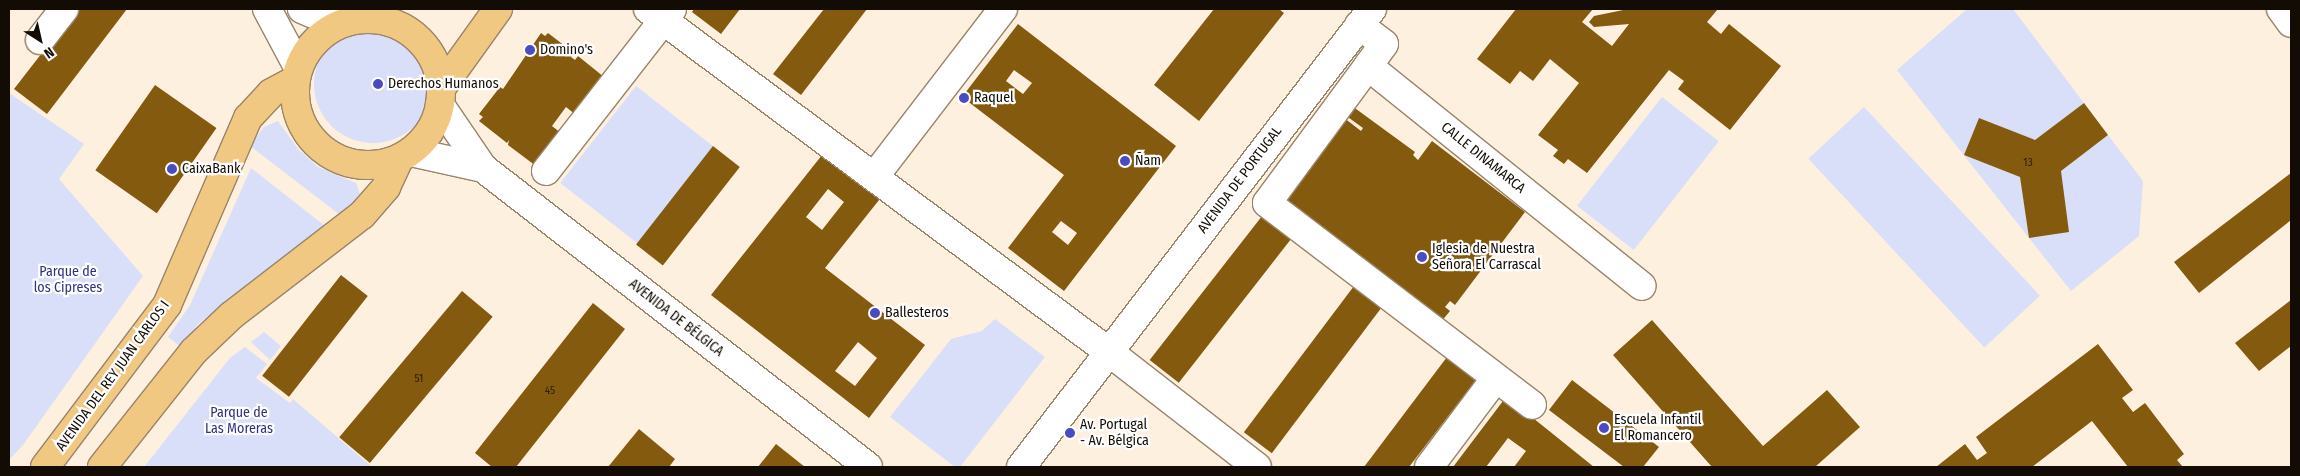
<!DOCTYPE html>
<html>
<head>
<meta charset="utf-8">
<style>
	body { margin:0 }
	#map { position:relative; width:2300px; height:476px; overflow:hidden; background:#fef0df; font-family:"Fira Sans Condensed",sans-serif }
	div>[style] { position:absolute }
	.green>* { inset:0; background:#d9def9; transform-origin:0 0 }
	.round { border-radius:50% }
	.building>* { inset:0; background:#845a0e; transform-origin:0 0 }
	.roads { filter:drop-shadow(1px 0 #99856a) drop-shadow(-1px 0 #99856a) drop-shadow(0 1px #99856a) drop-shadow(0 -1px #99856a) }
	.minor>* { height:28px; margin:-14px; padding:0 14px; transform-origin:14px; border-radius:14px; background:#fff }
	.major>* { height:28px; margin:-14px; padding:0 14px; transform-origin:14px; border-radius:14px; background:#f1c882 }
	.major>.ring { margin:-14px; padding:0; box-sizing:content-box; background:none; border:28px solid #f1c882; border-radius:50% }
	.dots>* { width:14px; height:14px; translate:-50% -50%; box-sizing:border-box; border:2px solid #fff; border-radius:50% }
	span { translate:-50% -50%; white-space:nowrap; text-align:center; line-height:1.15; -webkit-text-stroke:4.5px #fff; paint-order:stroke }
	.number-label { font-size:11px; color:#2f2006 }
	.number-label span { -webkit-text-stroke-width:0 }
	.poi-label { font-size:14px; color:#130c04 }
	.left { translate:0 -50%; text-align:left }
	.street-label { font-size:14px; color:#130c04 }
	.park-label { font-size:14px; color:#303180 }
	.frame { position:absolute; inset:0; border:10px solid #130c04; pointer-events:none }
	.north { position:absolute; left:15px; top:15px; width:50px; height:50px; -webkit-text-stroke:4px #fff; paint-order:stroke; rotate:145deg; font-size:14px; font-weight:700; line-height:20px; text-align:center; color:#130c04 }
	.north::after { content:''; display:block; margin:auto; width:18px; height:22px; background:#130c04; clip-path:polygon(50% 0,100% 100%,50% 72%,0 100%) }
</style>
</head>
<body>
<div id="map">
	<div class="green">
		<i style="clip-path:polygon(1967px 9px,2013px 9px,2084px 103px,2035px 140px,1979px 118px,1964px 155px,2020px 177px,2029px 237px,2061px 171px,2108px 135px,2143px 181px,2139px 236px,2071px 291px,2029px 238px,1897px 70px)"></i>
		<i class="round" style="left:314px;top:25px;width:118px;height:118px"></i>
		<i style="left:636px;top:86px;width:98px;height:123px;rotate:38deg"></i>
		<i style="clip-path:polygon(9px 93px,84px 144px,59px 179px,143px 276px,23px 445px,9px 460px)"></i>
		<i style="left:1662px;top:97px;width:72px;height:138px;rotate:38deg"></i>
		<i style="left:1864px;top:107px;width:258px;height:76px;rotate:47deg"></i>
		<i style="clip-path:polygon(278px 121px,298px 149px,318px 167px,356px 183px,361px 197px,344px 218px,250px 146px,264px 127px)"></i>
		<i style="clip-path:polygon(251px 168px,325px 226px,198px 324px,181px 347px,168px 337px,190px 305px)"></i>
		<i style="clip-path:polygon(995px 319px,1045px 357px,960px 467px,955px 467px,890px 417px,951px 339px,982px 331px)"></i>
		<i style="clip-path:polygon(264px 332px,281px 346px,270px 360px,251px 342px)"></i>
		<i style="clip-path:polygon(245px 347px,267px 364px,256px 378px,290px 403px,293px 399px,372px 467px,144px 467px,230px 358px)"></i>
	</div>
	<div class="building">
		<i style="clip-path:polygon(76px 9px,127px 9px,47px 114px,14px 89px)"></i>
		<i style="clip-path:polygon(694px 9px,740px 9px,721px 34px,692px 12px)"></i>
		<i style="clip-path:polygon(824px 9px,867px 9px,801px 95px,773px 74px)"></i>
		<i style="clip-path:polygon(1214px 9px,1279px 9px,1284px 13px,1199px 121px,1154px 85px)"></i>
		<i style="clip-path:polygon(1516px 9px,1593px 9px,1582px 22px,1612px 46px,1629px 24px,1594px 27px,1589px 22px,1594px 16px,1628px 9px,1718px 9px,1707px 22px,1721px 34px,1729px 24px,1781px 66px,1730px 130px,1678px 89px,1684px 81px,1669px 70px,1587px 173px,1568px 159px,1564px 164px,1553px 156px,1558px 150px,1538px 135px,1579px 83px,1550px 59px,1533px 81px,1520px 71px,1510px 84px,1477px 59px)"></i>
		<i style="clip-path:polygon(evenodd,1018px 24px,1176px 146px,1064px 291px,1008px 248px,1064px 175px,962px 97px,1018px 24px,1014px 70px,1032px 83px,1023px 94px,1006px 81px,1014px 70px,1018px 24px,1061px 221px,1077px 233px,1068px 245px,1052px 232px,1061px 221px)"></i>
		<i style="clip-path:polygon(541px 33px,545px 36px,548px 33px,574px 53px,571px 57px,575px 60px,578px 56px,604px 77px,576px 115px,566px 107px,552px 126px,566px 137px,536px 166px,508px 145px,509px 140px,507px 143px,479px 121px,483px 117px,479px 114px,500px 87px,503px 89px)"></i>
		<i style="left:155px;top:85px;width:75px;height:104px;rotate:35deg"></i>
		<i style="clip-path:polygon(2084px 103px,2108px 135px,2061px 171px,2069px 232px,2029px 238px,2020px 177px,1964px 155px,1979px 118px,2035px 140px)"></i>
		<i style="clip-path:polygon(1352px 106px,1415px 152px,1413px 155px,1418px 160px,1432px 141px,1525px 212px,1455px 305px,1450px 301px,1445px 307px,1450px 311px,1440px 323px,1275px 199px,1339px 114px,1361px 131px,1363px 128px,1345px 115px)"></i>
		<i style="left:713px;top:146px;width:34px;height:125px;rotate:38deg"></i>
		<i style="clip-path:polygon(evenodd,826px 150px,883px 195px,825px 268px,925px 345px,869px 418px,711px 295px,826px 150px,828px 189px,844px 202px,822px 230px,806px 217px,828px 189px,826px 150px,858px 342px,877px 358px,855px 386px,835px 371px,858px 342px)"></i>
		<i style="clip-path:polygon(2291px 173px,2291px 220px,2199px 293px,2174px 262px)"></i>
		<i style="left:1266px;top:211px;width:37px;height:189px;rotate:38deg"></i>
		<i style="left:341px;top:275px;width:34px;height:128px;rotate:38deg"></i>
		<i style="left:1357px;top:282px;width:35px;height:188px;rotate:37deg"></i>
		<i style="left:462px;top:291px;width:40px;height:191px;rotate:40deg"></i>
		<i style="clip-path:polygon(2291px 300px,2291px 346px,2259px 371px,2235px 343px)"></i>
		<i style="clip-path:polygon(593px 303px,625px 329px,516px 467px,492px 467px,475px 453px)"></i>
		<i style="clip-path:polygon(1652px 320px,1763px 446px,1827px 390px,1860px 427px,1815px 467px,1712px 467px,1613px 355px)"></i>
		<i style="clip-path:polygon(2098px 344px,2133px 390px,2122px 398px,2133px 412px,2145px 403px,2184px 454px,2177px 460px,2183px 467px,2128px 467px,2092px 421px,2032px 467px,1936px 467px,1965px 444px,1977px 460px,1987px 453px,1976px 437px)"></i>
		<i style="clip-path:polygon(1450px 353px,1479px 376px,1409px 467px,1364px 467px)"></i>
		<i style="clip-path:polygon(1572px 380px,1659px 447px,1643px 467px,1624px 467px,1549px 410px)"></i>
		<i style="clip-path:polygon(1503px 401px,1515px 409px,1518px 406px,1594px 467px,1514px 467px,1526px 451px,1508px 438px,1486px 467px,1453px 467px)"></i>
		<i style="clip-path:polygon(639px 429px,675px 459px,669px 467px,608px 467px)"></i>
		<i style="clip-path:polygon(776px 444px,805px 467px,758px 467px)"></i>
	</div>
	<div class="roads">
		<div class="minor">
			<i style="left:267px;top:9px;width:66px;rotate:61.9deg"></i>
			<i style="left:302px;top:9px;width:39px;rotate:23deg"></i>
			<i style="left:648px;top:9px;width:575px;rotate:36.65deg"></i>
			<i style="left:1109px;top:352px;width:187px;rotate:37.8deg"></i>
			<i style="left:2281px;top:9px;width:17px;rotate:54deg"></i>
			<i style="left:1359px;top:25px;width:31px;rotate:37deg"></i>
			<i style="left:1384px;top:44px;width:27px;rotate:126deg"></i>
			<i style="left:1368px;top:66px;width:351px;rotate:38.8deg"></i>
			<i style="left:40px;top:40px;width:39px;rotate:-52deg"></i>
			<i style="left:1368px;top:66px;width:170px;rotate:126.4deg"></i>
			<i style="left:1267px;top:203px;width:333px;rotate:37.3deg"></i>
			<i style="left:440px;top:105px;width:76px;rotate:55.7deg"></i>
			<i style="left:483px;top:168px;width:487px;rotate:37.8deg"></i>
			<i style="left:411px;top:152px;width:74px;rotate:12.5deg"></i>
			<i style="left:546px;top:171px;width:205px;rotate:-52.1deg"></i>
			<i style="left:874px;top:177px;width:212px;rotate:-52.5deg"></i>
			<i style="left:1021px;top:467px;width:577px;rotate:-52.53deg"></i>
			<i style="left:1429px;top:467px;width:110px;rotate:-53.1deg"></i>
		</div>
		<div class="major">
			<i class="ring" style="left:295px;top:19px;width:118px;height:118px"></i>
			<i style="left:442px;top:87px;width:96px;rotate:-54.3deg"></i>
			<i style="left:45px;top:467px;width:203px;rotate:-53deg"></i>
			<i style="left:167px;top:305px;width:204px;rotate:-66.6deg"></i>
			<i style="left:248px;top:118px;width:34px;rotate:-47deg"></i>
			<i style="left:271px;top:93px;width:27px;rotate:-28deg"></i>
			<i style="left:102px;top:467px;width:148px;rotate:-51.6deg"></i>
			<i style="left:194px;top:351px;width:52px;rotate:-43.5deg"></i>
			<i style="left:232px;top:315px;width:164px;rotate:-37.6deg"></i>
			<i style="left:362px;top:215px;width:37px;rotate:-49deg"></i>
			<i style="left:386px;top:187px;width:31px;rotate:-65deg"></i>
		</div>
	</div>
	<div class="dots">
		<i style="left:530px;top:50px;background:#4a4bc1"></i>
		<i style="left:378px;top:84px;background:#4a4bc1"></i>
		<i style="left:964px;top:98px;background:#4a4bc1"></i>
		<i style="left:1125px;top:161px;background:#4a4bc1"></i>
		<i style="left:172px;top:169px;background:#4a4bc1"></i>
		<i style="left:1422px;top:257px;background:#4a4bc1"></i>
		<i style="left:875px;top:313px;background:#4a4bc1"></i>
		<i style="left:1604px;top:428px;background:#4a4bc1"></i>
		<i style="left:1070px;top:433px;background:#4a4bc1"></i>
	</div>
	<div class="number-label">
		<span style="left:2028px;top:163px">13</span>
		<span style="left:419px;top:379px">51</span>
		<span style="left:550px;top:391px">45</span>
	</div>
	<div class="poi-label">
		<span class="left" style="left:540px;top:50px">Domino's</span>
		<span class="left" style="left:388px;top:84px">Derechos Humanos</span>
		<span class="left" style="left:974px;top:98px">Raquel</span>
		<span class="left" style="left:1135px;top:161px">Ñam</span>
		<span class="left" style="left:182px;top:169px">CaixaBank</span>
		<span class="left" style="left:1432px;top:257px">Iglesia de Nuestra<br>Señora El Carrascal</span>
		<span class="left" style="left:885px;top:313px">Ballesteros</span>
		<span class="left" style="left:1614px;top:428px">Escuela Infantil<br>El Romancero</span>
		<span class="left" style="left:1080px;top:433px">Av. Portugal<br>- Av. Bélgica</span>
	</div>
	<div class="street-label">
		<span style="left:1483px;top:158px;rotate:39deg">CALLE DINAMARCA</span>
		<span style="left:1240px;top:180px;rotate:-53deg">AVENIDA DE PORTUGAL</span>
		<span style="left:676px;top:318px;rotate:38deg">AVENIDA DE BÉLGICA</span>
		<span style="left:113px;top:376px;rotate:-54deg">AVENIDA DEL REY JUAN CARLOS I</span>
	</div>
	<div class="park-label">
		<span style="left:68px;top:280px">Parque de<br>los Cipreses</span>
		<span style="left:239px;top:421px">Parque de<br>Las Moreras</span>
	</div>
	<div class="frame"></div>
	<div class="north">N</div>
</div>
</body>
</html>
